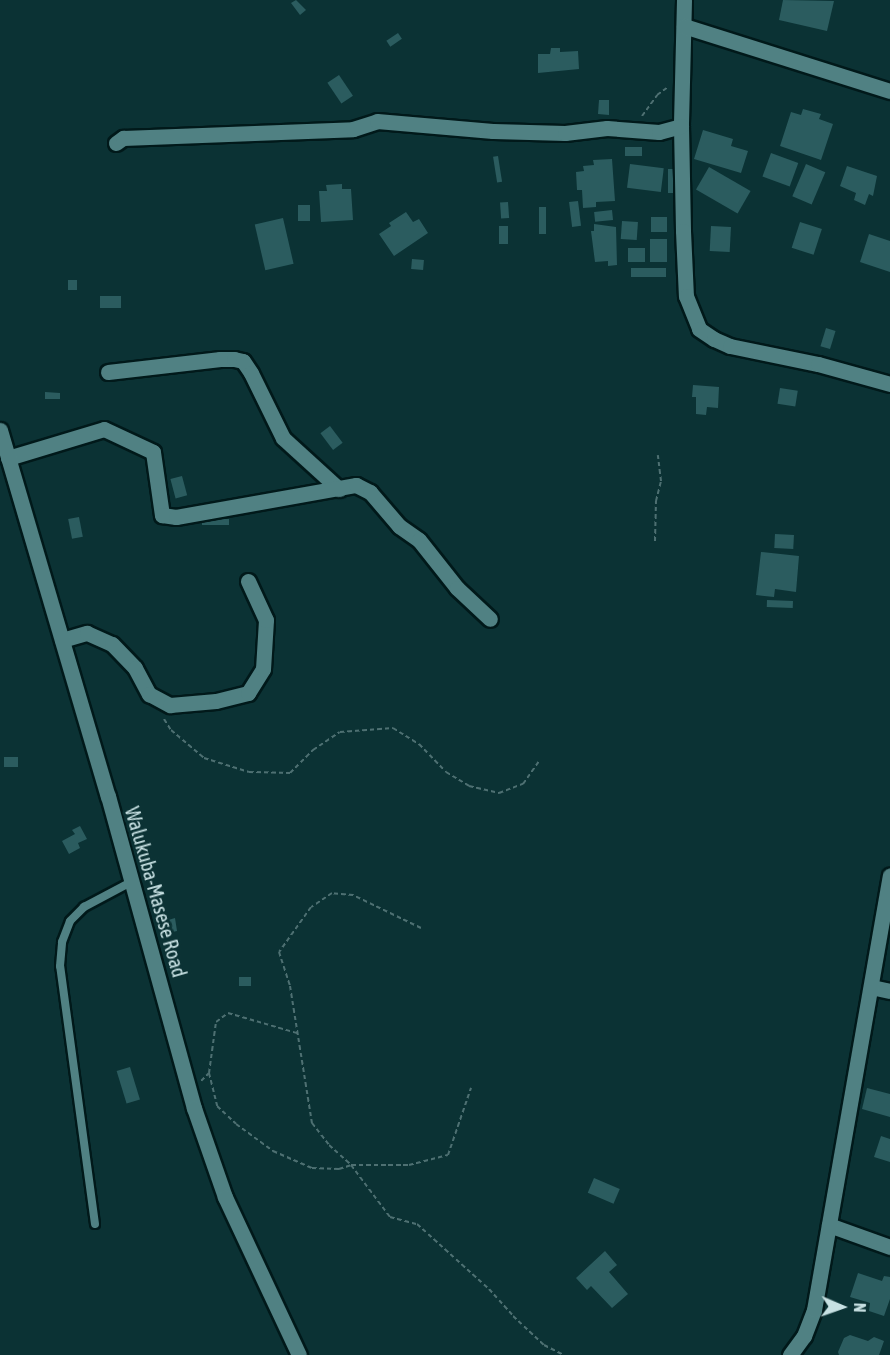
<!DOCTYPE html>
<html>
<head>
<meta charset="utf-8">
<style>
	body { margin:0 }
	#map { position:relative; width:890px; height:1355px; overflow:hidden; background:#0b3234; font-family:"Asap Condensed",sans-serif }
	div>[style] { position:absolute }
	.building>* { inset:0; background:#2b5c5f; transform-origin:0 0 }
	.path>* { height:2px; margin-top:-1px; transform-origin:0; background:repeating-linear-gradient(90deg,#4e7072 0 4.5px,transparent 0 7.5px) }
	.roads { filter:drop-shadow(2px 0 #01191a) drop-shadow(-2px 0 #01191a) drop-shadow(0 2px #01191a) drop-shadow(0 -2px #01191a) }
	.lane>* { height:8px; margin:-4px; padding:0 4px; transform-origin:4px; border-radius:4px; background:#508183 }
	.street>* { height:15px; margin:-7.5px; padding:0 7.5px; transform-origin:7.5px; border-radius:7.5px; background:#508183 }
	.secondary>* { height:15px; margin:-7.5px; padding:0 7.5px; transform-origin:7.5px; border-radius:7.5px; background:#508183 }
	span { translate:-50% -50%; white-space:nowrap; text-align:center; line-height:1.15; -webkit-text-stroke:6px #0b3234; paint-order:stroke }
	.street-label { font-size:20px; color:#c8e1e3 }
	.north { position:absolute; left:812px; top:1277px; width:60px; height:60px; -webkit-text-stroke:4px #0b3234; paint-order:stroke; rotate:92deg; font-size:16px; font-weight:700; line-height:24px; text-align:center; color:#c8e1e3 }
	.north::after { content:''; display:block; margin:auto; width:21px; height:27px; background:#c8e1e3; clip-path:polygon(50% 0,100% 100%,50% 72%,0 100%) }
</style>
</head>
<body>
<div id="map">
	<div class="building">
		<i style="clip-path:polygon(296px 0,306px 10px,300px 15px,291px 3px)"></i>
		<i style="clip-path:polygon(783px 0,834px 1px,827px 31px,779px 20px)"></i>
		<i style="left:398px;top:33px;width:7px;height:14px;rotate:56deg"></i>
		<i style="clip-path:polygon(551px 48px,560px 48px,560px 52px,578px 51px,579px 69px,538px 73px,538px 54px,550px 54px)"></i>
		<i style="left:339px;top:75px;width:25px;height:14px;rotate:56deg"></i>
		<i style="clip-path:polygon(599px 100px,609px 100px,609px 115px,598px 114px)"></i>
		<i style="clip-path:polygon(803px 109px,821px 114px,819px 119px,833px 124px,821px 160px,780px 146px,791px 112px,801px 115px)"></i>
		<i style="clip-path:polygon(703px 130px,733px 139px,731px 146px,748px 151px,741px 173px,694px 159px)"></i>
		<i style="left:625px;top:147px;width:17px;height:9px"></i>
		<i style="left:771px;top:153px;width:29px;height:25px;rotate:20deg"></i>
		<i style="left:498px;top:156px;width:26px;height:5px;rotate:81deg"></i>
		<i style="clip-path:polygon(612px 159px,615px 201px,596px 202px,596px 207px,583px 208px,582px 190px,577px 190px,576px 172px,584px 171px,583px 166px,594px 165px,593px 160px)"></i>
		<i style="left:630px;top:164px;width:34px;height:24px;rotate:7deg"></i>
		<i style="left:806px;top:164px;width:21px;height:35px;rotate:23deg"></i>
		<i style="clip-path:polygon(847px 166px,877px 176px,873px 196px,869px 194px,865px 205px,854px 200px,856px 193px,840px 186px)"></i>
		<i style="left:709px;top:167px;width:48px;height:26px;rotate:30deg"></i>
		<i style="left:674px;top:169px;width:24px;height:6px;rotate:90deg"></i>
		<i style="clip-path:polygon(342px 184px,342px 189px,351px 189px,353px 220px,321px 222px,319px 191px,327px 191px,326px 185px)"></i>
		<i style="left:578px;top:201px;width:25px;height:9px;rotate:83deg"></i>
		<i style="left:508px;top:202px;width:16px;height:8px;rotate:86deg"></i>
		<i style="left:298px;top:205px;width:12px;height:16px"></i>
		<i style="left:539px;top:207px;width:7px;height:27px"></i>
		<i style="left:612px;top:210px;width:10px;height:18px;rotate:84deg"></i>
		<i style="clip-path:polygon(406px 212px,413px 222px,419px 219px,428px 233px,394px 256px,379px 234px,391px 226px,389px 223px)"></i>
		<i style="left:667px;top:217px;width:15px;height:16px;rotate:90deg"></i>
		<i style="left:283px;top:218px;width:47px;height:29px;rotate:77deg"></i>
		<i style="left:622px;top:221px;width:16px;height:18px;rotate:4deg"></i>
		<i style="left:800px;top:222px;width:23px;height:27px;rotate:18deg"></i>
		<i style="clip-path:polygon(594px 224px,616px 227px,617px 265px,608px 266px,608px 261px,595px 262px,591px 231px,594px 231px)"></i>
		<i style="left:499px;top:226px;width:9px;height:18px"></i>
		<i style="left:711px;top:226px;width:20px;height:25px;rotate:3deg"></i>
		<i style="clip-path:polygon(869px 234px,890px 241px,890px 272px,860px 262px)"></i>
		<i style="left:650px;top:239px;width:17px;height:23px"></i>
		<i style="left:628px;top:248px;width:17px;height:14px"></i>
		<i style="left:412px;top:259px;width:12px;height:10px;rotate:5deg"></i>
		<i style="left:666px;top:268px;width:9px;height:35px;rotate:90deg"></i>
		<i style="left:68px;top:280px;width:9px;height:10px"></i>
		<i style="left:100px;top:296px;width:21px;height:12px"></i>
		<i style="left:826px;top:328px;width:10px;height:19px;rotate:17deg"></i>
		<i style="clip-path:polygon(693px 385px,719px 387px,718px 408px,707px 407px,706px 415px,696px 414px,696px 397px,692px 397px)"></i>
		<i style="left:780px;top:388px;width:18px;height:16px;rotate:9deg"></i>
		<i style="clip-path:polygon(45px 392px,60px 393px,60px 399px,45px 399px)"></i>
		<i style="left:330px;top:426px;width:21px;height:12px;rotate:53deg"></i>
		<i style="left:182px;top:476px;width:20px;height:12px;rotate:75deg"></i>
		<i style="left:79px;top:517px;width:20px;height:11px;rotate:79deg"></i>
		<i style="left:229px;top:519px;width:6px;height:27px;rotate:90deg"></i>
		<i style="left:775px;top:534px;width:19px;height:14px;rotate:3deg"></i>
		<i style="clip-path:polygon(761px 552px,799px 556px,796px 592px,775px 589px,774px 597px,756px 595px)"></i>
		<i style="left:767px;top:600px;width:26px;height:7px;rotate:2deg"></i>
		<i style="left:4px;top:757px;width:14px;height:10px"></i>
		<i style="clip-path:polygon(80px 826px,87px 839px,78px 843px,80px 848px,69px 854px,62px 841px,75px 834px,72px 830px)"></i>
		<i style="clip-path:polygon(175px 918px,177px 931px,168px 933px,165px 921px)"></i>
		<i style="left:239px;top:977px;width:12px;height:9px"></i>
		<i style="left:130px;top:1067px;width:34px;height:14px;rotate:73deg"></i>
		<i style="clip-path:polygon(867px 1088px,890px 1094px,890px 1117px,862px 1109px)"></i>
		<i style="clip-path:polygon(881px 1136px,890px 1139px,890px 1162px,874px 1157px)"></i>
		<i style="left:594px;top:1178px;width:28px;height:16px;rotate:23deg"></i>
		<i style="clip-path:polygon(605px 1251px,617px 1265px,609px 1272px,628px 1294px,612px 1308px,591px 1286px,587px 1290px,576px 1278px)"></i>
		<i style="clip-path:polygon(858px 1273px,882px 1281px,884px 1276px,890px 1277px,890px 1299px,884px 1316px,869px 1311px,870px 1303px,850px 1297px)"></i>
		<i style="clip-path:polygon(850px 1335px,868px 1341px,874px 1337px,884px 1341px,879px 1355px,839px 1355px,838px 1352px,844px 1338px)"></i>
	</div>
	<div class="path">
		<i style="left:642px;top:116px;width:26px;rotate:-54deg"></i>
		<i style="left:657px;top:95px;width:14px;rotate:-36deg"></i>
		<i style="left:655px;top:541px;width:40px;rotate:-88.6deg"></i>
		<i style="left:656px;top:501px;width:21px;rotate:-76deg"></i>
		<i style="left:661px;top:481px;width:26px;rotate:-97deg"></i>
		<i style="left:164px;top:719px;width:13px;rotate:58deg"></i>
		<i style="left:171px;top:730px;width:43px;rotate:40.3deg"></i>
		<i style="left:204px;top:758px;width:47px;rotate:17.3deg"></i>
		<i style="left:249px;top:772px;width:41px;rotate:1.4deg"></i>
		<i style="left:290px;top:773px;width:33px;rotate:-45deg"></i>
		<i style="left:313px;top:750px;width:32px;rotate:-34deg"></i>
		<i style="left:340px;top:732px;width:53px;rotate:-4.3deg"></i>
		<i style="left:393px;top:728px;width:31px;rotate:32deg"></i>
		<i style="left:419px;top:744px;width:39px;rotate:46deg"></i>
		<i style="left:446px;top:772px;width:27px;rotate:31deg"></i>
		<i style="left:469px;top:786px;width:31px;rotate:13deg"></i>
		<i style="left:499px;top:793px;width:26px;rotate:-21deg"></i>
		<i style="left:523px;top:784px;width:29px;rotate:-55deg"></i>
		<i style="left:421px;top:928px;width:76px;rotate:-154.1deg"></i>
		<i style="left:353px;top:895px;width:21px;rotate:-175deg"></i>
		<i style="left:332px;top:893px;width:25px;rotate:146deg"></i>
		<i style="left:311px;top:907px;width:55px;rotate:125.4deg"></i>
		<i style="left:279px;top:952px;width:36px;rotate:72deg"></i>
		<i style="left:290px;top:986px;width:139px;rotate:80.9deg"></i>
		<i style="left:312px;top:1123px;width:28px;rotate:52deg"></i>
		<i style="left:329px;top:1145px;width:30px;rotate:42deg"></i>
		<i style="left:351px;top:1165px;width:58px"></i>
		<i style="left:409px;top:1165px;width:40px;rotate:-14.4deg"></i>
		<i style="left:448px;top:1155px;width:71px;rotate:-71.1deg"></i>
		<i style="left:209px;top:1073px;width:34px;rotate:76deg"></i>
		<i style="left:217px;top:1106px;width:26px;rotate:43deg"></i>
		<i style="left:236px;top:1124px;width:46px;rotate:36.1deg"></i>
		<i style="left:273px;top:1151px;width:43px;rotate:23.6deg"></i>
		<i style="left:312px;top:1168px;width:27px;rotate:2deg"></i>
		<i style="left:339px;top:1169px;width:13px;rotate:-18deg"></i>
		<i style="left:351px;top:1165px;width:65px;rotate:53.1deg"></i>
		<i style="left:390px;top:1217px;width:28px;rotate:15deg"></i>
		<i style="left:417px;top:1224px;width:97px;rotate:42.1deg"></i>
		<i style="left:489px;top:1289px;width:36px;rotate:48deg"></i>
		<i style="left:513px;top:1316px;width:42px;rotate:43.1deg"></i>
		<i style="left:544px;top:1345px;width:22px;rotate:27deg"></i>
		<i style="left:201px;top:1081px;width:11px;rotate:-45deg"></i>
		<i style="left:209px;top:1073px;width:51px;rotate:-82.2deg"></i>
		<i style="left:216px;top:1022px;width:15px;rotate:-37deg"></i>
		<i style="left:228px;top:1013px;width:72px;rotate:16.2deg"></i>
	</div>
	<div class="roads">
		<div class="lane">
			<i style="left:95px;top:1224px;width:260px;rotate:-97.7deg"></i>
			<i style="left:60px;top:966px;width:24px;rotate:-85deg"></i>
			<i style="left:62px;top:942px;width:22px;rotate:-69deg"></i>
			<i style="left:70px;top:921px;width:20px;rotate:-45deg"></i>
			<i style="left:84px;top:907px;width:53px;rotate:-28deg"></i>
		</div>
		<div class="street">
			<i style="left:684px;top:0;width:126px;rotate:91.4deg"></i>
			<i style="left:681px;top:126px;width:105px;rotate:88.9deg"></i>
			<i style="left:683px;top:231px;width:65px;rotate:87.4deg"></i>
			<i style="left:686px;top:296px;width:35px;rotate:68deg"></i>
			<i style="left:699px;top:329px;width:18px;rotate:34deg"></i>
			<i style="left:714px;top:339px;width:17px;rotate:24deg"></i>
			<i style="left:730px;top:346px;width:90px;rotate:11.6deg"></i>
			<i style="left:818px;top:364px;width:75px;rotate:15.5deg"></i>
			<i style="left:684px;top:26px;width:216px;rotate:17.5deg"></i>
			<i style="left:116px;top:143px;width:9px;rotate:-36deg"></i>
			<i style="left:123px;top:138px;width:230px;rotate:-2.2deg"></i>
			<i style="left:353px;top:129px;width:25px;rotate:-18deg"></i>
			<i style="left:377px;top:121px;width:116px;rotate:4.9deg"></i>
			<i style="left:493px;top:131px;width:72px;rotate:1.6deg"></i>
			<i style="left:565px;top:133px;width:42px;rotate:-6.8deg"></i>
			<i style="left:607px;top:128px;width:52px;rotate:4.4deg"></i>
			<i style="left:659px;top:132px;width:23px;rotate:-15deg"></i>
			<i style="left:108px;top:372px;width:113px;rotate:-6.6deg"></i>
			<i style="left:220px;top:359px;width:14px"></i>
			<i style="left:234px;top:359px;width:9px;rotate:13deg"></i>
			<i style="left:243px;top:361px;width:14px;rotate:56deg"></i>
			<i style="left:251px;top:373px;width:72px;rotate:63.8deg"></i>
			<i style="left:283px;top:438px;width:76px;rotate:42.3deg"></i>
			<i style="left:8px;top:458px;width:100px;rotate:-16.8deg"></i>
			<i style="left:104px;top:429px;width:54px;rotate:25.1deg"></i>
			<i style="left:153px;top:452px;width:64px;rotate:81.9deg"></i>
			<i style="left:162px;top:515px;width:14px;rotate:8deg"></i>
			<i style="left:176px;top:517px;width:183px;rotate:-10.1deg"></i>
			<i style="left:356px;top:485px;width:16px;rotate:27deg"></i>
			<i style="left:370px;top:492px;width:45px;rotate:49.5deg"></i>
			<i style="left:399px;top:526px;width:24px;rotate:35deg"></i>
			<i style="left:419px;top:540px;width:61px;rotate:51.6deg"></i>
			<i style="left:457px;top:588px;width:45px;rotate:43.2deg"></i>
			<i style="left:62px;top:640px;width:26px;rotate:-16deg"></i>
			<i style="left:87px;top:633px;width:27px;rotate:24deg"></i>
			<i style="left:112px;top:644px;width:33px;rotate:46deg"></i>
			<i style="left:135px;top:668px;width:30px;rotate:62deg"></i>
			<i style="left:149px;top:694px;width:24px;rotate:28deg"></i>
			<i style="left:170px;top:705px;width:46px;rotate:-5deg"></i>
			<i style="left:216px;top:701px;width:33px;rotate:-14deg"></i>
			<i style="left:248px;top:693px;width:28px;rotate:-58deg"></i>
			<i style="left:263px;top:669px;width:49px;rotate:-86.5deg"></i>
			<i style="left:266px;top:620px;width:43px;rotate:-114.8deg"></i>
			<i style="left:871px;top:987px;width:19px;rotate:12deg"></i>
			<i style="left:829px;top:1225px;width:65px;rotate:19.8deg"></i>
			<i style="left:790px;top:1355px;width:24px;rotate:-54deg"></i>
			<i style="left:804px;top:1336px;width:28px;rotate:-69deg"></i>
			<i style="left:814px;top:1310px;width:441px;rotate:-80.1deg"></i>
		</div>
		<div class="secondary">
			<i style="left:0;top:430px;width:382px;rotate:73.6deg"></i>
			<i style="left:108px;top:796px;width:324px;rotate:74.6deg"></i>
			<i style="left:194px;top:1108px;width:94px;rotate:70.8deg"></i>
			<i style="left:225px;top:1197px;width:174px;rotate:64.9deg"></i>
		</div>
	</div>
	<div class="street-label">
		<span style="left:156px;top:892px;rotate:74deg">Walukuba-Masese Road</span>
	</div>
	<div class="north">N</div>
</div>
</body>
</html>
